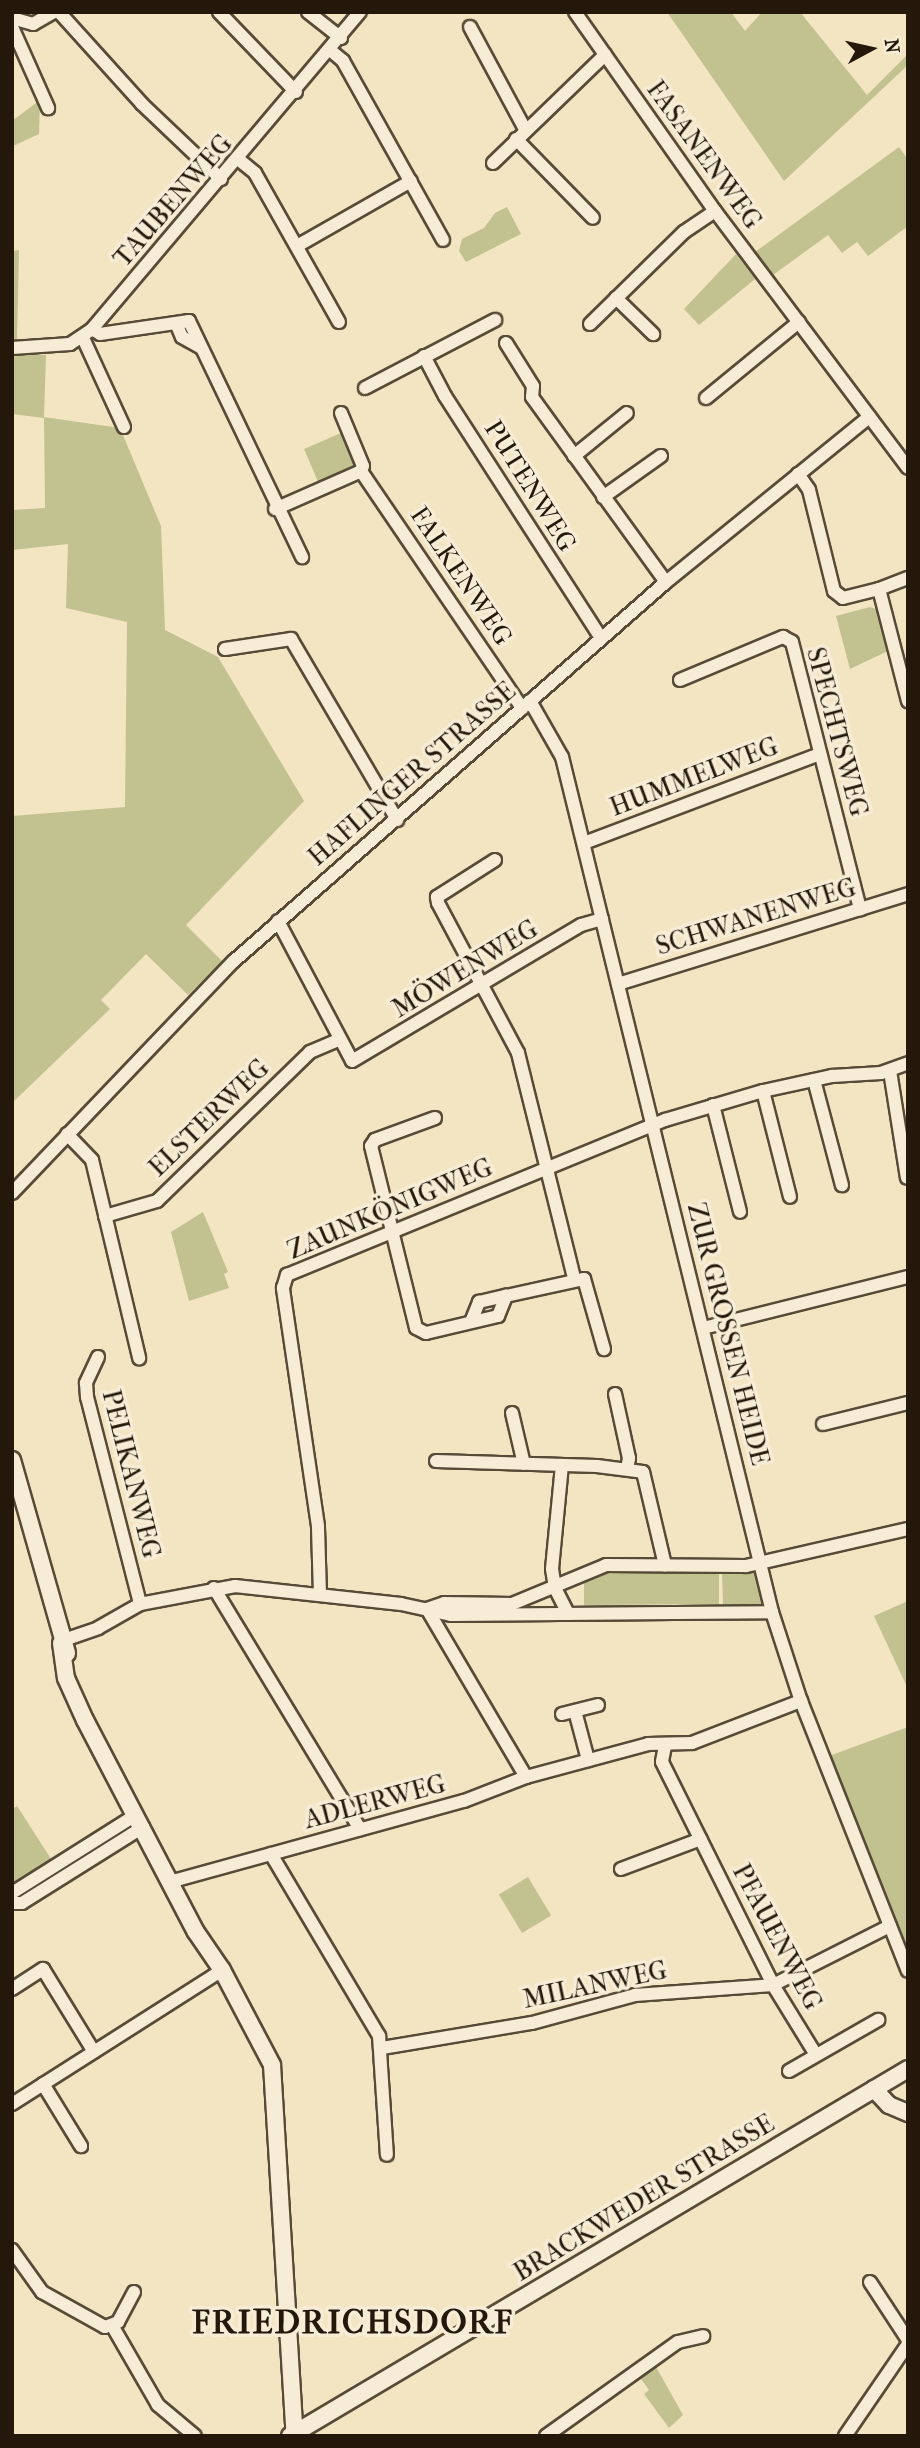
<!DOCTYPE html>
<html>
<head>
<meta charset="utf-8">
<style>
	body { margin:0 }
	#map { position:relative; width:920px; height:2448px; overflow:hidden; background:#f3e4c2; font-family:"IM FELL French Canon",serif }
	div>[style] { position:absolute }
	.green>* { inset:0; background:#c1c28f; transform-origin:0 0 }
	.roads { filter:drop-shadow(2px 0 #574b37) drop-shadow(-2px 0 #574b37) drop-shadow(0 2px #574b37) drop-shadow(0 -2px #574b37) }
	.street>* { height:12px; margin:-6px; padding:0 6px; transform-origin:6px; border-radius:6px; background:#f7edd7 }
	.secondary>* { height:16px; margin:-8px; padding:0 8px; transform-origin:8px; border-radius:8px; background:#f7edd7 }
	span { translate:-50% -50%; white-space:nowrap; text-align:center; line-height:1.15; -webkit-text-stroke:7px #f7edd7; paint-order:stroke }
	.street-label { font-size:26px; color:#231809 }
	.district-label { font-size:33px; color:#231809; font-weight:700; letter-spacing:2px }
	.frame { position:absolute; inset:0; border:14px solid #231809; pointer-events:none }
	.north { position:absolute; left:836px; top:14px; width:70px; height:70px; -webkit-text-stroke:5px #f7edd7; paint-order:stroke; rotate:82deg; font-size:19px; font-weight:700; line-height:28px; text-align:center; color:#231809 }
	.north::after { content:''; display:block; margin:auto; width:24px; height:32px; background:#231809; clip-path:polygon(50% 0,100% 100%,50% 72%,0 100%) }
</style>
</head>
<body>
<div id="map">
	<div class="green">
		<i style="clip-path:polygon(667px 12px,731px 12px,745px 31px,762px 12px,800px 12px,867px 95px,908px 54px,908px 65px,784px 181px)"></i>
		<i style="clip-path:polygon(40px 100px,39px 134px,13px 146px,12px 121px)"></i>
		<i style="clip-path:polygon(899px 147px,908px 160px,908px 226px,868px 256px,857px 242px,842px 253px,828px 235px,773px 275px,755px 252px)"></i>
		<i style="clip-path:polygon(507px 207px,521px 234px,466px 262px,459px 251px,462px 239px,484px 228px,495px 213px)"></i>
		<i style="clip-path:polygon(19px 250px,17px 341px,12px 341px,12px 251px)"></i>
		<i style="clip-path:polygon(736px 254px,755px 279px,699px 325px,684px 309px)"></i>
		<i style="clip-path:polygon(12px 355px,46px 355px,44px 417px,120px 428px,161px 526px,165px 630px,218px 657px,304px 801px,186px 925px,222px 961px,188px 995px,146px 954px,101px 1000px,110px 1009px,12px 1103px,12px 816px,125px 807px,127px 622px,66px 608px,68px 544px,12px 550px,12px 510px,45px 508px,44px 418px,12px 414px)"></i>
		<i style="clip-path:polygon(341px 433px,354px 463px,351px 470px,319px 484px,304px 449px)"></i>
		<i style="clip-path:polygon(870px 607px,879px 610px,890px 650px,850px 669px,836px 616px)"></i>
		<i style="clip-path:polygon(203px 1212px,228px 1272px,224px 1274px,229px 1288px,189px 1301px,171px 1232px)"></i>
		<i style="clip-path:polygon(755px 1570px,763px 1605px,723px 1605px,722px 1571px)"></i>
		<i style="clip-path:polygon(719px 1571px,719px 1604px,584px 1605px,584px 1581px,608px 1573px)"></i>
		<i style="clip-path:polygon(908px 1601px,908px 1689px,874px 1616px)"></i>
		<i style="clip-path:polygon(908px 1727px,908px 1952px,829px 1756px)"></i>
		<i style="clip-path:polygon(17px 1806px,53px 1862px,12px 1886px,12px 1809px)"></i>
		<i style="left:528px;top:1877px;width:45px;height:34px;rotate:59deg"></i>
		<i style="clip-path:polygon(655px 2365px,683px 2415px,669px 2428px,644px 2394px,649px 2390px,639px 2376px)"></i>
	</div>
	<div class="roads">
		<div class="street">
			<i style="left:59px;top:12px;width:124px;rotate:47.9deg"></i>
			<i style="left:142px;top:104px;width:109px;rotate:43.5deg"></i>
			<i style="left:219px;top:12px;width:111px;rotate:46.1deg"></i>
			<i style="left:308px;top:12px;width:42px;rotate:38.2deg"></i>
			<i style="left:575px;top:12px;width:243px;rotate:54.9deg"></i>
			<i style="left:715px;top:211px;width:321px;rotate:53.1deg"></i>
			<i style="left:12px;top:18px;width:22px;rotate:16deg"></i>
			<i style="left:33px;top:24px;width:24px;rotate:-30deg"></i>
			<i style="left:12px;top:27px;width:89px;rotate:66deg"></i>
			<i style="left:470px;top:27px;width:116px;rotate:61.7deg"></i>
			<i style="left:330px;top:50px;width:17px;rotate:40deg"></i>
			<i style="left:343px;top:61px;width:205px;rotate:60.8deg"></i>
			<i style="left:516px;top:139px;width:110px;rotate:45.7deg"></i>
			<i style="left:238px;top:159px;width:22px;rotate:39deg"></i>
			<i style="left:255px;top:173px;width:171px;rotate:60.6deg"></i>
			<i style="left:493px;top:163px;width:156px;rotate:-44deg"></i>
			<i style="left:297px;top:246px;width:131px;rotate:-29.7deg"></i>
			<i style="left:616px;top:298px;width:52px;rotate:44.2deg"></i>
			<i style="left:176px;top:323px;width:15px;rotate:67deg"></i>
			<i style="left:182px;top:337px;width:21px;rotate:29deg"></i>
			<i style="left:590px;top:324px;width:132px;rotate:-44.4deg"></i>
			<i style="left:684px;top:232px;width:37px;rotate:-34deg"></i>
			<i style="left:92px;top:329px;width:9px;rotate:32deg"></i>
			<i style="left:100px;top:334px;width:90px;rotate:-8.3deg"></i>
			<i style="left:189px;top:321px;width:262px;rotate:64.4deg"></i>
			<i style="left:83px;top:338px;width:98px;rotate:65.3deg"></i>
			<i style="left:506px;top:343px;width:51px;rotate:57.9deg"></i>
			<i style="left:533px;top:386px;width:11px;rotate:95deg"></i>
			<i style="left:532px;top:397px;width:228px;rotate:54.1deg"></i>
			<i style="left:12px;top:348px;width:58px;rotate:-3.9deg"></i>
			<i style="left:70px;top:344px;width:27px;rotate:-34deg"></i>
			<i style="left:92px;top:329px;width:415px;rotate:-49.8deg"></i>
			<i style="left:424px;top:356px;width:45px;rotate:62.3deg"></i>
			<i style="left:445px;top:396px;width:288px;rotate:57.2deg"></i>
			<i style="left:365px;top:388px;width:147px;rotate:-27.6deg"></i>
			<i style="left:706px;top:398px;width:120px;rotate:-39.3deg"></i>
			<i style="left:341px;top:413px;width:57px;rotate:67.5deg"></i>
			<i style="left:363px;top:466px;width:5px;rotate:112deg"></i>
			<i style="left:361px;top:471px;width:287px;rotate:55.8deg"></i>
			<i style="left:574px;top:456px;width:68px;rotate:-39.1deg"></i>
			<i style="left:798px;top:474px;width:19px;rotate:55deg"></i>
			<i style="left:809px;top:490px;width:104px;rotate:76.1deg"></i>
			<i style="left:834px;top:591px;width:11px;rotate:38deg"></i>
			<i style="left:843px;top:598px;width:37px;rotate:-14deg"></i>
			<i style="left:879px;top:589px;width:116px;rotate:75.5deg"></i>
			<i style="left:603px;top:497px;width:71px;rotate:-35.3deg"></i>
			<i style="left:275px;top:509px;width:94px;rotate:-23.8deg"></i>
			<i style="left:879px;top:589px;width:31px;rotate:-21deg"></i>
			<i style="left:225px;top:649px;width:67px;rotate:-8.6deg"></i>
			<i style="left:291px;top:639px;width:210px;rotate:59.6deg"></i>
			<i style="left:680px;top:680px;width:112px;rotate:-22.7deg"></i>
			<i style="left:783px;top:637px;width:10px;rotate:29deg"></i>
			<i style="left:792px;top:642px;width:276px;rotate:75.7deg"></i>
			<i style="left:530px;top:701px;width:64px;rotate:60.3deg"></i>
			<i style="left:562px;top:757px;width:880px;rotate:76.2deg"></i>
			<i style="left:772px;top:1612px;width:94px;rotate:72deg"></i>
			<i style="left:801px;top:1701px;width:290px;rotate:68.4deg"></i>
			<i style="left:584px;top:843px;width:252px;rotate:-20.7deg"></i>
			<i style="left:495px;top:860px;width:69px;rotate:147.5deg"></i>
			<i style="left:437px;top:897px;width:6px;rotate:81deg"></i>
			<i style="left:438px;top:903px;width:170px;rotate:61.9deg"></i>
			<i style="left:518px;top:1053px;width:232px;rotate:76deg"></i>
			<i style="left:278px;top:921px;width:158px;rotate:62.1deg"></i>
			<i style="left:352px;top:1061px;width:266px;rotate:-30.7deg"></i>
			<i style="left:581px;top:925px;width:22px;rotate:-16deg"></i>
			<i style="left:618px;top:984px;width:304px;rotate:-17.2deg"></i>
			<i style="left:890px;top:1071px;width:108px;rotate:81deg"></i>
			<i style="left:814px;top:1080px;width:109px;rotate:75.1deg"></i>
			<i style="left:763px;top:1091px;width:109px;rotate:75.7deg"></i>
			<i style="left:713px;top:1105px;width:110px;rotate:75.8deg"></i>
			<i style="left:435px;top:1118px;width:64px;rotate:159.9deg"></i>
			<i style="left:375px;top:1140px;width:7px;rotate:124deg"></i>
			<i style="left:371px;top:1146px;width:187px;rotate:76.1deg"></i>
			<i style="left:416px;top:1328px;width:11px;rotate:27deg"></i>
			<i style="left:426px;top:1333px;width:74px;rotate:-13.3deg"></i>
			<i style="left:498px;top:1316px;width:22px;rotate:-68deg"></i>
			<i style="left:506px;top:1296px;width:80px;rotate:-12.3deg"></i>
			<i style="left:584px;top:1279px;width:73px;rotate:74.1deg"></i>
			<i style="left:67px;top:1134px;width:36px;rotate:46deg"></i>
			<i style="left:92px;top:1160px;width:204px;rotate:76.6deg"></i>
			<i style="left:12px;top:1193px;width:321px;rotate:-46.3deg"></i>
			<i style="left:234px;top:961px;width:575px;rotate:-41.26deg"></i>
			<i style="left:666px;top:582px;width:262px;rotate:-39.1deg"></i>
			<i style="left:105px;top:1216px;width:54px;rotate:-16.1deg"></i>
			<i style="left:157px;top:1201px;width:214px;rotate:-44.2deg"></i>
			<i style="left:310px;top:1052px;width:30px;rotate:-23deg"></i>
			<i style="left:471px;top:1322px;width:22px;rotate:-68deg"></i>
			<i style="left:479px;top:1302px;width:28px;rotate:-13deg"></i>
			<i style="left:703px;top:1328px;width:211px;rotate:-14deg"></i>
			<i style="left:98px;top:1357px;width:29px;rotate:115deg"></i>
			<i style="left:86px;top:1383px;width:14px;rotate:86deg"></i>
			<i style="left:87px;top:1397px;width:214px;rotate:75.6deg"></i>
			<i style="left:615px;top:1394px;width:66px;rotate:77.7deg"></i>
			<i style="left:629px;top:1458px;width:11px;rotate:100deg"></i>
			<i style="left:512px;top:1413px;width:52px;rotate:76.8deg"></i>
			<i style="left:823px;top:1424px;width:88px;rotate:-13.9deg"></i>
			<i style="left:436px;top:1461px;width:161px;rotate:1.8deg"></i>
			<i style="left:597px;top:1466px;width:46px;rotate:7.4deg"></i>
			<i style="left:643px;top:1472px;width:96px;rotate:76.7deg"></i>
			<i style="left:562px;top:1465px;width:104px;rotate:95.5deg"></i>
			<i style="left:552px;top:1569px;width:19px;rotate:81deg"></i>
			<i style="left:555px;top:1588px;width:29px;rotate:63deg"></i>
			<i style="left:214px;top:1588px;width:282px;rotate:58.8deg"></i>
			<i style="left:320px;top:1595px;width:69px;rotate:-91.7deg"></i>
			<i style="left:318px;top:1526px;width:241px;rotate:-98.4deg"></i>
			<i style="left:283px;top:1288px;width:14px;rotate:-73deg"></i>
			<i style="left:287px;top:1275px;width:409px;rotate:-22.3deg"></i>
			<i style="left:665px;top:1120px;width:102px;rotate:-16.5deg"></i>
			<i style="left:763px;top:1091px;width:71px;rotate:-12.3deg"></i>
			<i style="left:832px;top:1076px;width:49px;rotate:-3.5deg"></i>
			<i style="left:881px;top:1073px;width:29px;rotate:-20deg"></i>
			<i style="left:61px;top:1641px;width:39px;rotate:-19deg"></i>
			<i style="left:98px;top:1628px;width:48px;rotate:-29.7deg"></i>
			<i style="left:140px;top:1604px;width:97px;rotate:-10.7deg"></i>
			<i style="left:235px;top:1586px;width:167px;rotate:6.2deg"></i>
			<i style="left:401px;top:1604px;width:51px;rotate:12.4deg"></i>
			<i style="left:451px;top:1615px;width:321px;rotate:-0.5deg"></i>
			<i style="left:575px;top:1711px;width:51px;rotate:75.1deg"></i>
			<i style="left:562px;top:1714px;width:37px;rotate:-14deg"></i>
			<i style="left:665px;top:1746px;width:16px;rotate:101deg"></i>
			<i style="left:662px;top:1762px;width:249px;rotate:63.5deg"></i>
			<i style="left:773px;top:1985px;width:82px;rotate:58.4deg"></i>
			<i style="left:526px;top:1777px;width:195px;rotate:-120.5deg"></i>
			<i style="left:427px;top:1609px;width:18px;rotate:-19deg"></i>
			<i style="left:444px;top:1603px;width:68px;rotate:0.8deg"></i>
			<i style="left:512px;top:1604px;width:102px;rotate:-22.5deg"></i>
			<i style="left:606px;top:1565px;width:140px;rotate:0.4deg"></i>
			<i style="left:746px;top:1566px;width:166px;rotate:-12.9deg"></i>
			<i style="left:271px;top:1854px;width:212px;rotate:59.3deg"></i>
			<i style="left:379px;top:2036px;width:119px;rotate:86.2deg"></i>
			<i style="left:621px;top:1869px;width:85px;rotate:-20.6deg"></i>
			<i style="left:173px;top:1881px;width:302px;rotate:-15.4deg"></i>
			<i style="left:464px;top:1801px;width:66px;rotate:-21.2deg"></i>
			<i style="left:526px;top:1777px;width:126px;rotate:-15.1deg"></i>
			<i style="left:648px;top:1744px;width:44px;rotate:-1.3deg"></i>
			<i style="left:692px;top:1743px;width:117px;rotate:-21.1deg"></i>
			<i style="left:12px;top:1893px;width:146px;rotate:-32.2deg"></i>
			<i style="left:12px;top:1903px;width:10px"></i>
			<i style="left:22px;top:1903px;width:143px;rotate:-32.1deg"></i>
			<i style="left:12px;top:1989px;width:37px;rotate:-33deg"></i>
			<i style="left:43px;top:1969px;width:97px;rotate:58.4deg"></i>
			<i style="left:382px;top:2048px;width:152px;rotate:-9.5deg"></i>
			<i style="left:532px;top:2023px;width:107px;rotate:-15.2deg"></i>
			<i style="left:635px;top:1995px;width:138px;rotate:-4.1deg"></i>
			<i style="left:773px;top:1985px;width:131px;rotate:-26.8deg"></i>
			<i style="left:789px;top:2071px;width:103px;rotate:-29.8deg"></i>
			<i style="left:43px;top:2084px;width:73px;rotate:58.5deg"></i>
			<i style="left:12px;top:2104px;width:249px;rotate:-32.5deg"></i>
			<i style="left:12px;top:2250px;width:52px;rotate:54.5deg"></i>
			<i style="left:42px;top:2292px;width:72px;rotate:29.1deg"></i>
			<i style="left:105px;top:2327px;width:14px;rotate:-21deg"></i>
			<i style="left:118px;top:2322px;width:34px;rotate:-62deg"></i>
			<i style="left:870px;top:2282px;width:69px;rotate:56.8deg"></i>
			<i style="left:113px;top:2327px;width:90px;rotate:60deg"></i>
			<i style="left:158px;top:2405px;width:48px;rotate:40deg"></i>
			<i style="left:546px;top:2436px;width:162px;rotate:-35.5deg"></i>
			<i style="left:678px;top:2342px;width:26px;rotate:-13deg"></i>
			<i style="left:845px;top:2436px;width:112px;rotate:-55.6deg"></i>
		</div>
		<div class="secondary">
			<i style="left:12px;top:1460px;width:201px;rotate:74.1deg"></i>
			<i style="left:61px;top:1643px;width:35px;rotate:82deg"></i>
			<i style="left:66px;top:1678px;width:46px;rotate:65.7deg"></i>
			<i style="left:85px;top:1720px;width:239px;rotate:62.4deg"></i>
			<i style="left:196px;top:1932px;width:46px;rotate:55.6deg"></i>
			<i style="left:222px;top:1970px;width:107px;rotate:62.2deg"></i>
			<i style="left:272px;top:2065px;width:372px;rotate:86.5deg"></i>
			<i style="left:874px;top:2089px;width:22px;rotate:47deg"></i>
			<i style="left:889px;top:2105px;width:21px;rotate:23deg"></i>
			<i style="left:290px;top:2436px;width:719px;rotate:-30.7deg"></i>
		</div>
	</div>
	<div class="street-label">
		<span style="left:704px;top:155px;rotate:54deg">FASANENWEG</span>
		<span style="left:173px;top:201px;rotate:-49deg">TAUBENWEG</span>
		<span style="left:530px;top:486px;rotate:58deg">PUTENWEG</span>
		<span style="left:461px;top:576px;rotate:56deg">FALKENWEG</span>
		<span style="left:837px;top:732px;rotate:75deg">SPECHTSWEG</span>
		<span style="left:412px;top:774px;rotate:-41deg">HAFLINGER STRASSE</span>
		<span style="left:694px;top:777px;rotate:-21deg">HUMMELWEG</span>
		<span style="left:756px;top:917px;rotate:-17deg">SCHWANENWEG</span>
		<span style="left:465px;top:969px;rotate:-31deg">MÖWENWEG</span>
		<span style="left:209px;top:1118px;rotate:-44deg">ELSTERWEG</span>
		<span style="left:390px;top:1209px;rotate:-23deg">ZAUNKÖNIGWEG</span>
		<span style="left:728px;top:1334px;rotate:76deg">ZUR GROSSEN HEIDE</span>
		<span style="left:131px;top:1474px;rotate:76deg">PELIKANWEG</span>
		<span style="left:375px;top:1802px;rotate:-15deg">ADLERWEG</span>
		<span style="left:777px;top:1937px;rotate:62deg">PFAUENWEG</span>
		<span style="left:595px;top:1985px;rotate:-12deg">MILANWEG</span>
		<span style="left:644px;top:2198px;rotate:-31deg">BRACKWEDER STRASSE</span>
	</div>
	<div class="district-label">
		<span style="left:353px;top:2323px">FRIEDRICHSDORF</span>
	</div>
	<div class="frame"></div>
	<div class="north">N</div>
</div>
</body>
</html>
